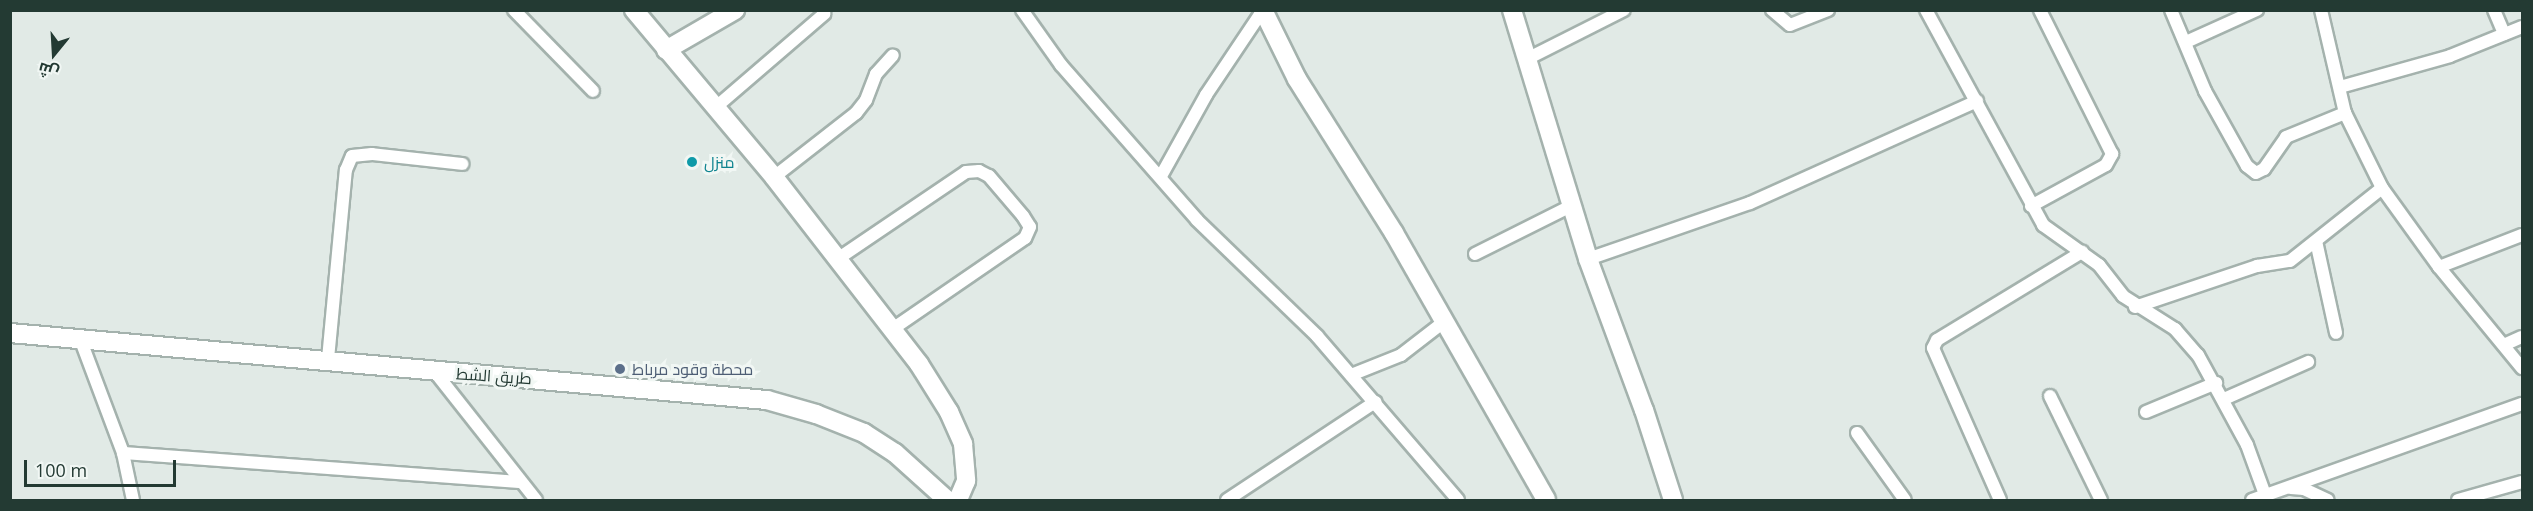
<!DOCTYPE html>
<html>
<head>
<meta charset="utf-8">
<style>
	body { margin:0 }
	#map { position:relative; width:2533px; height:511px; overflow:hidden; background:#e1eae6; font-family:"Open Sans",Cairo,sans-serif }
	div>[style] { position:absolute }
	.roads { filter:drop-shadow(2px 0 #a4b2ad) drop-shadow(-2px 0 #a4b2ad) drop-shadow(0 2px #a4b2ad) drop-shadow(0 -2px #a4b2ad) }
	.street>* { height:12px; margin:-6px; padding:0 6px; transform-origin:6px; border-radius:6px; background:#fff }
	.secondary>* { height:18px; margin:-9px; padding:0 9px; transform-origin:9px; border-radius:9px; background:#fff }
	.dots>* { width:16px; height:16px; translate:-50% -50%; box-sizing:border-box; border:3px solid #f1f7f4; border-radius:50% }
	span { translate:-50% -50%; white-space:nowrap; text-align:center; line-height:1.15; -webkit-text-stroke:6px #f1f7f4; paint-order:stroke }
	.culture-label { font-size:16px; color:#0d838f }
	.left { translate:0 -50%; text-align:left }
	.service-label { font-size:16px; color:#4e5e75 }
	.street-label { font-size:16px; color:#233a33 }
	.frame { position:absolute; inset:0; border:12px solid #233a33; pointer-events:none }
	.north { position:absolute; left:24px; top:24px; width:60px; height:60px; -webkit-text-stroke:4px #f1f7f4; paint-order:stroke; rotate:198deg; font-size:16px; font-weight:700; line-height:24px; text-align:center; color:#233a33 }
	.north::after { content:''; display:block; margin:auto; width:21px; height:27px; background:#233a33; clip-path:polygon(50% 0,100% 100%,50% 72%,0 100%) }
	.scale { position:absolute; left:24px; top:460px; width:152px; height:27px; box-sizing:border-box; border:3px solid #233a33; border-top:0; padding-left:8px; font-size:18px; line-height:21px; white-space:nowrap; color:#233a33; -webkit-text-stroke:4px #f1f7f4; paint-order:stroke }
</style>
</head>
<body>
<div id="map">
	<div class="roads">
		<div class="street">
			<i style="left:514px;top:10px;width:113px;rotate:45.7deg"></i>
			<i style="left:1022px;top:10px;width:67px;rotate:54.7deg"></i>
			<i style="left:1061px;top:65px;width:206px;rotate:48.7deg"></i>
			<i style="left:1197px;top:220px;width:167px;rotate:44deg"></i>
			<i style="left:1317px;top:336px;width:216px;rotate:49.3deg"></i>
			<i style="left:1772px;top:10px;width:23px;rotate:40deg"></i>
			<i style="left:1790px;top:25px;width:41px;rotate:-21.5deg"></i>
			<i style="left:1926px;top:10px;width:245px;rotate:61.4deg"></i>
			<i style="left:2043px;top:225px;width:69px;rotate:35.5deg"></i>
			<i style="left:2099px;top:265px;width:39px;rotate:52deg"></i>
			<i style="left:2123px;top:296px;width:62px;rotate:32.4deg"></i>
			<i style="left:2175px;top:329px;width:35px;rotate:49deg"></i>
			<i style="left:2198px;top:355px;width:102px;rotate:61.4deg"></i>
			<i style="left:2247px;top:445px;width:59px;rotate:70deg"></i>
			<i style="left:2171px;top:10px;width:88px;rotate:67.2deg"></i>
			<i style="left:2205px;top:91px;width:86px;rotate:60.8deg"></i>
			<i style="left:2247px;top:166px;width:11px;rotate:38deg"></i>
			<i style="left:2256px;top:173px;width:9px;rotate:-27deg"></i>
			<i style="left:2264px;top:169px;width:39px;rotate:-55deg"></i>
			<i style="left:2286px;top:137px;width:64px;rotate:-22.1deg"></i>
			<i style="left:2321px;top:10px;width:106px;rotate:76.9deg"></i>
			<i style="left:2345px;top:113px;width:84px;rotate:63.7deg"></i>
			<i style="left:2382px;top:188px;width:97px;rotate:54.2deg"></i>
			<i style="left:2439px;top:267px;width:131px;rotate:50.6deg"></i>
			<i style="left:2494px;top:10px;width:26px;rotate:67deg"></i>
			<i style="left:2186px;top:42px;width:78px;rotate:-24.3deg"></i>
			<i style="left:1529px;top:58px;width:106px;rotate:-26.8deg"></i>
			<i style="left:2340px;top:87px;width:114px;rotate:-15.7deg"></i>
			<i style="left:2450px;top:56px;width:78px;rotate:-21.9deg"></i>
			<i style="left:716px;top:107px;width:143px;rotate:-40.7deg"></i>
			<i style="left:1161px;top:176px;width:93px;rotate:-60.9deg"></i>
			<i style="left:1206px;top:95px;width:102px;rotate:-56.2deg"></i>
			<i style="left:774px;top:177px;width:104px;rotate:-38deg"></i>
			<i style="left:856px;top:113px;width:16px;rotate:-52deg"></i>
			<i style="left:866px;top:100px;width:28px;rotate:-69deg"></i>
			<i style="left:876px;top:74px;width:25px;rotate:-48deg"></i>
			<i style="left:2031px;top:206px;width:85px;rotate:-28.7deg"></i>
			<i style="left:2106px;top:165px;width:13px;rotate:-61deg"></i>
			<i style="left:2112px;top:154px;width:161px;rotate:-116.6deg"></i>
			<i style="left:2316px;top:241px;width:94px;rotate:77.7deg"></i>
			<i style="left:1475px;top:254px;width:107px;rotate:-26.6deg"></i>
			<i style="left:839px;top:258px;width:153px;rotate:-34.1deg"></i>
			<i style="left:966px;top:172px;width:13px;rotate:-4deg"></i>
			<i style="left:979px;top:171px;width:11px;rotate:27deg"></i>
			<i style="left:989px;top:176px;width:52px;rotate:49.6deg"></i>
			<i style="left:1023px;top:216px;width:13px;rotate:58deg"></i>
			<i style="left:1030px;top:227px;width:12px;rotate:114deg"></i>
			<i style="left:1025px;top:238px;width:159px;rotate:145.5deg"></i>
			<i style="left:1588px;top:259px;width:171px;rotate:-19.1deg"></i>
			<i style="left:1750px;top:203px;width:249px;rotate:-24.2deg"></i>
			<i style="left:2439px;top:267px;width:89px;rotate:-21.1deg"></i>
			<i style="left:2135px;top:307px;width:129px;rotate:-18.6deg"></i>
			<i style="left:2257px;top:266px;width:33px;rotate:-9deg"></i>
			<i style="left:2290px;top:261px;width:117px;rotate:-38.4deg"></i>
			<i style="left:81px;top:341px;width:120px;rotate:69.4deg"></i>
			<i style="left:123px;top:453px;width:48px;rotate:78deg"></i>
			<i style="left:2506px;top:344px;width:17px;rotate:-24deg"></i>
			<i style="left:328px;top:359px;width:190px;rotate:-84.6deg"></i>
			<i style="left:346px;top:170px;width:15px;rotate:-67deg"></i>
			<i style="left:352px;top:156px;width:20px;rotate:-6deg"></i>
			<i style="left:372px;top:154px;width:91px;rotate:6.3deg"></i>
			<i style="left:435px;top:372px;width:163px;rotate:51.7deg"></i>
			<i style="left:1351px;top:375px;width:54px;rotate:-21.8deg"></i>
			<i style="left:1401px;top:355px;width:56px;rotate:-37.7deg"></i>
			<i style="left:2050px;top:396px;width:116px;rotate:63.9deg"></i>
			<i style="left:2224px;top:399px;width:92px;rotate:-23.8deg"></i>
			<i style="left:2146px;top:412px;width:76px;rotate:-22.5deg"></i>
			<i style="left:1857px;top:433px;width:82px;rotate:54.4deg"></i>
			<i style="left:123px;top:453px;width:398px;rotate:4.2deg"></i>
			<i style="left:2291px;top:488px;width:13px;rotate:4deg"></i>
			<i style="left:2304px;top:489px;width:26px;rotate:25deg"></i>
			<i style="left:1227px;top:500px;width:178px;rotate:-33.5deg"></i>
			<i style="left:2000px;top:500px;width:166px;rotate:-113.8deg"></i>
			<i style="left:1933px;top:348px;width:9px;rotate:-63deg"></i>
			<i style="left:1937px;top:340px;width:170px;rotate:-31.3deg"></i>
			<i style="left:2252px;top:500px;width:287px;rotate:-19.6deg"></i>
			<i style="left:2458px;top:500px;width:66px;rotate:-15.7deg"></i>
		</div>
		<div class="secondary">
			<i style="left:634px;top:10px;width:218px;rotate:50deg"></i>
			<i style="left:774px;top:177px;width:237px;rotate:52.2deg"></i>
			<i style="left:919px;top:364px;width:57px;rotate:58deg"></i>
			<i style="left:949px;top:412px;width:35px;rotate:66deg"></i>
			<i style="left:963px;top:444px;width:37px;rotate:85deg"></i>
			<i style="left:966px;top:481px;width:21px;rotate:113deg"></i>
			<i style="left:1263px;top:10px;width:77px;rotate:63.8deg"></i>
			<i style="left:1297px;top:79px;width:182px;rotate:57.8deg"></i>
			<i style="left:1394px;top:233px;width:307px;rotate:60.3deg"></i>
			<i style="left:1512px;top:10px;width:260px;rotate:73deg"></i>
			<i style="left:1588px;top:259px;width:161px;rotate:69.7deg"></i>
			<i style="left:1644px;top:410px;width:95px;rotate:72.1deg"></i>
			<i style="left:666px;top:50px;width:80px;rotate:-30.1deg"></i>
			<i style="left:10px;top:333px;width:760px;rotate:5.06deg"></i>
			<i style="left:767px;top:400px;width:51px;rotate:15.9deg"></i>
			<i style="left:816px;top:414px;width:52px;rotate:21.6deg"></i>
			<i style="left:864px;top:433px;width:37px;rotate:33deg"></i>
			<i style="left:895px;top:453px;width:70px;rotate:42.1deg"></i>
		</div>
	</div>
	<div class="dots">
		<i style="left:692px;top:162px;background:#0f9aa8"></i>
		<i style="left:620px;top:369px;background:#5c6f8a"></i>
	</div>
	<div class="culture-label">
		<span class="left" style="left:704px;top:162px">منزل</span>
	</div>
	<div class="service-label">
		<span class="left" style="left:632px;top:369px">محطة وقود مرباط</span>
	</div>
	<div class="street-label">
		<span style="left:494px;top:376px;rotate:4deg">طريق الشط</span>
	</div>
	<div class="frame"></div>
	<div class="north">ش</div>
	<div class="scale">100 m</div>
</div>
</body>
</html>
